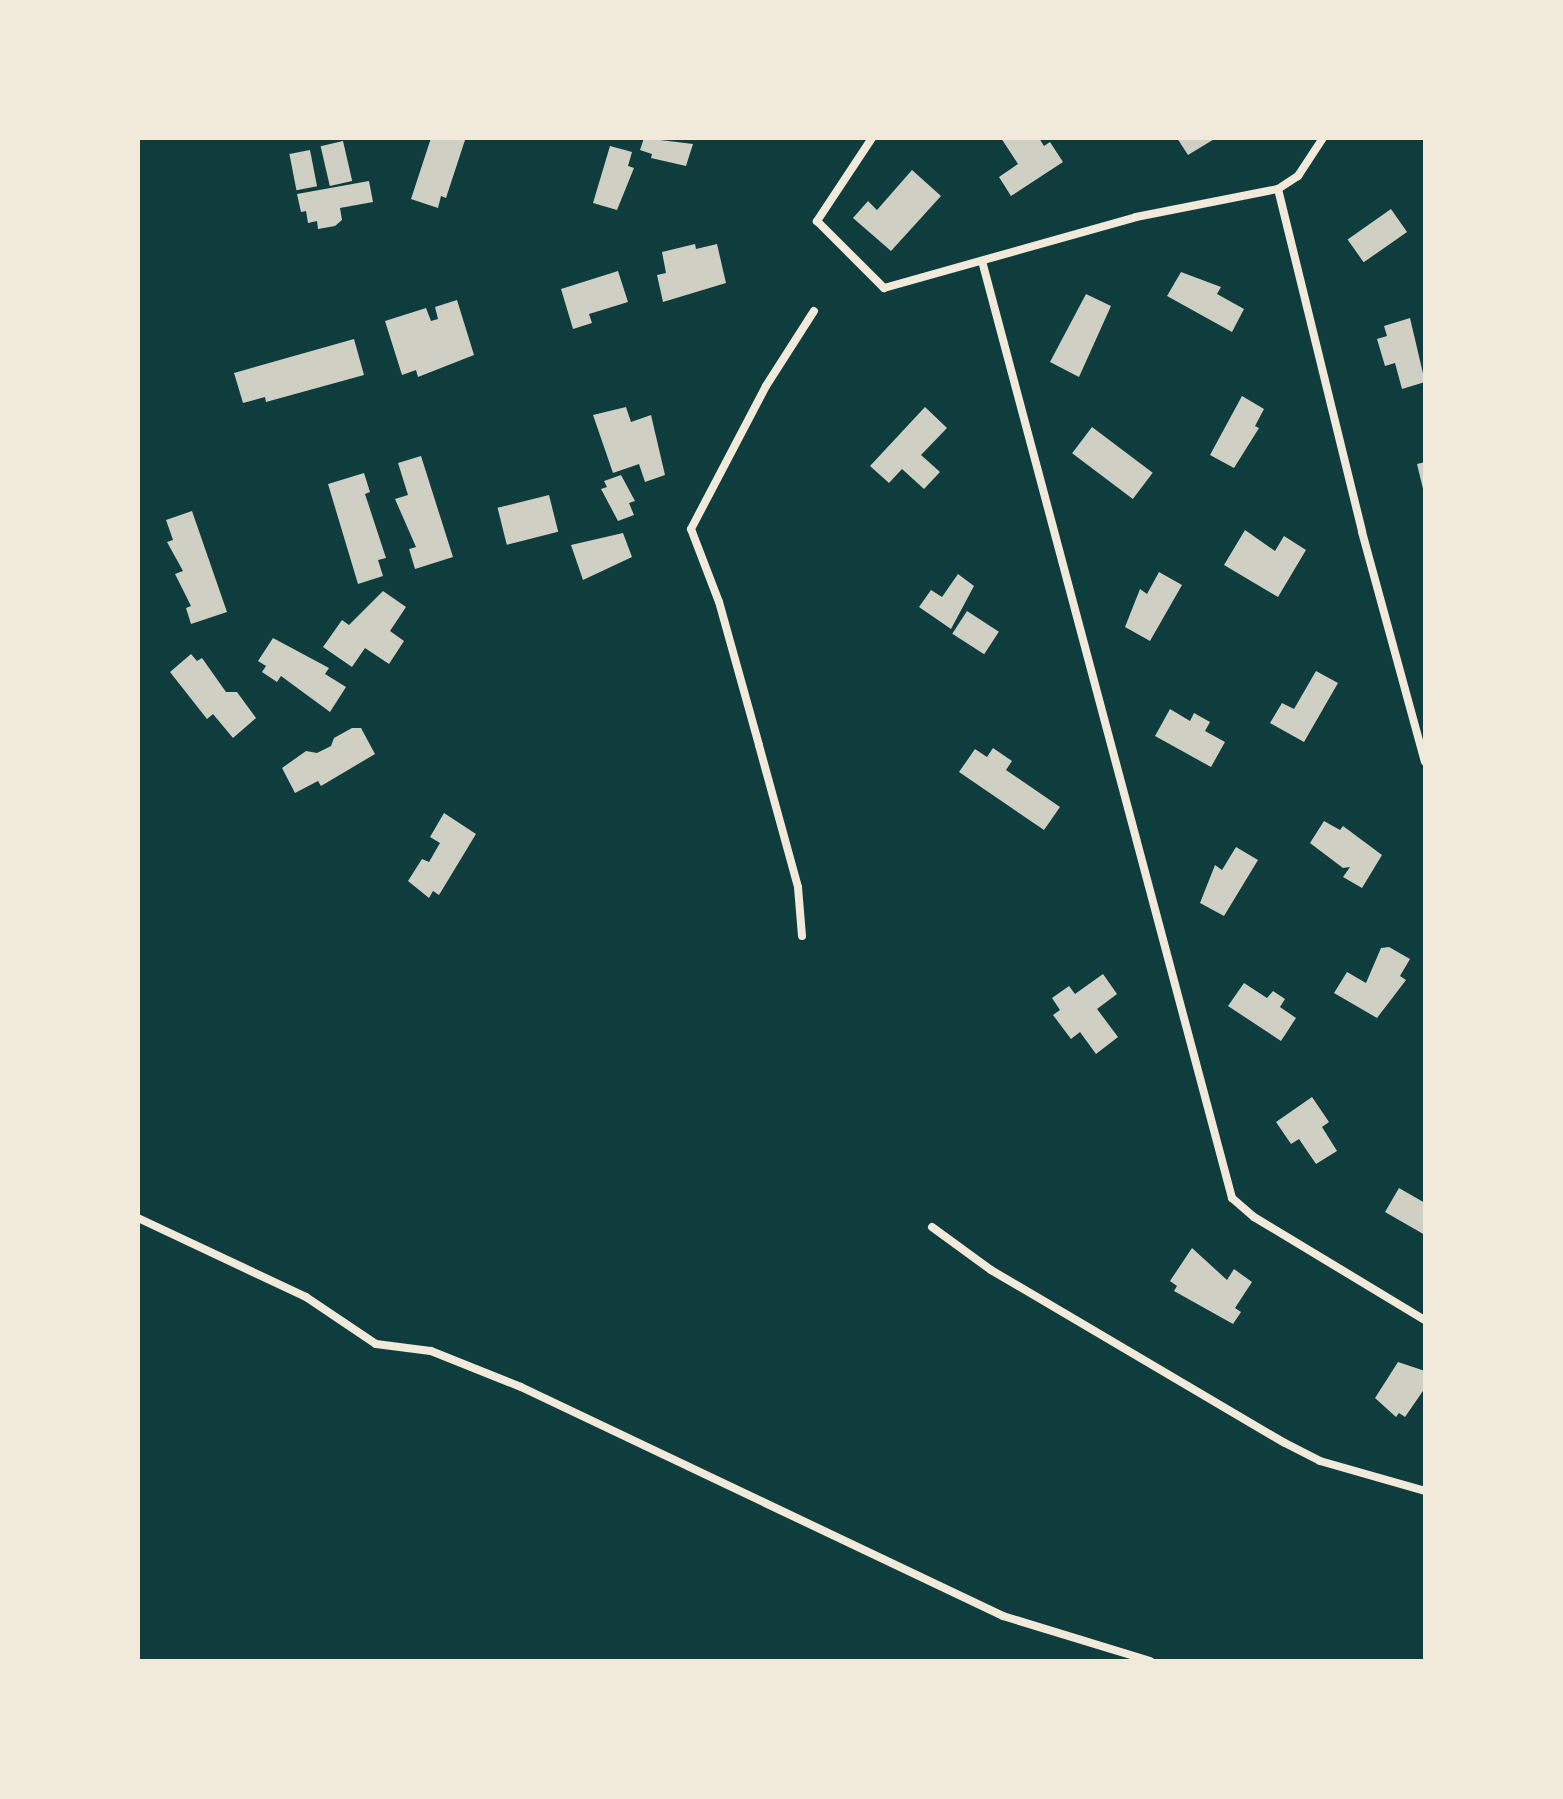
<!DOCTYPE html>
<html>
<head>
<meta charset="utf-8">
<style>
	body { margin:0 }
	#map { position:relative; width:1563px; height:1799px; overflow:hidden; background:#0f3d3e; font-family:Rubik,sans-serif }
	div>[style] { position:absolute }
	.building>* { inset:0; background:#cfcfc3; transform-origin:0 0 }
	.minor>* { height:8px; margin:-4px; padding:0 4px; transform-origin:4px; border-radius:4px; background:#f1e9da }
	span { translate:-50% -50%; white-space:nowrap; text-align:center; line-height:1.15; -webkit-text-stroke:7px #f1e9da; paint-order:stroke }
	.frame { position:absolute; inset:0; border:140px solid #f1e9da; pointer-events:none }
</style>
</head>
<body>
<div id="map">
	<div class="building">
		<i style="clip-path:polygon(431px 138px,465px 140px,446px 198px,441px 196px,438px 208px,411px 199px)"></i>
		<i style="clip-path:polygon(644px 138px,693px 144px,686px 166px,651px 158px,652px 154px,640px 150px)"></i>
		<i style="clip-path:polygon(1001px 138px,1039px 138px,1044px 146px,1050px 142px,1063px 162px,1011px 196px,999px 177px,1018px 164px)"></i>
		<i style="clip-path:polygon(1177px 138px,1216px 138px,1188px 155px)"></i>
		<i style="left:343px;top:141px;width:41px;height:23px;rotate:77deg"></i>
		<i style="clip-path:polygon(610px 146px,632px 152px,628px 166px,634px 168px,617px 210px,593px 203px)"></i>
		<i style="left:310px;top:150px;width:37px;height:21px;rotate:79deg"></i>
		<i style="clip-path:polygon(912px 170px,941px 196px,891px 251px,853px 218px,868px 201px,877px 210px)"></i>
		<i style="clip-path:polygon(369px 181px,373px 202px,340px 208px,342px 220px,335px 226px,318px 229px,317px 221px,308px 223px,306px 211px,301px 212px,297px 194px)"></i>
		<i style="left:1391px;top:209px;width:28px;height:53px;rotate:55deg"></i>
		<i style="clip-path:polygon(695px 244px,696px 249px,717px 244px,726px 283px,663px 302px,657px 275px,666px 273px,662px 252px)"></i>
		<i style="clip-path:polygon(618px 271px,628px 302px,589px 314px,592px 323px,573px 329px,561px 289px)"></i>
		<i style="clip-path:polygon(1181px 272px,1221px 287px,1217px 294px,1244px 309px,1232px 332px,1167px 296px)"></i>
		<i style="clip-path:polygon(1086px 294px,1111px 306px,1079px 377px,1050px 362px)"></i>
		<i style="clip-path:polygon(457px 300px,474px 355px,418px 377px,416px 370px,402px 375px,385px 321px,426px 308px,431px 321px,438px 319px,435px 307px)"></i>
		<i style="clip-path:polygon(1410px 318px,1425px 382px,1402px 389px,1395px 363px,1385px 366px,1377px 339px,1387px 336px,1384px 326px)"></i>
		<i style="clip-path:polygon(354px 339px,364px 375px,266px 402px,265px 397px,243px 403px,234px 373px)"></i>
		<i style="clip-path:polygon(1242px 396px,1264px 409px,1255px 426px,1259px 428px,1234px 468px,1210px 455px)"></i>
		<i style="clip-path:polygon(626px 407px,631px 422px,651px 415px,665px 475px,645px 482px,639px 464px,613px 473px,593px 415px)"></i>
		<i style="clip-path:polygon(925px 407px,947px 428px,921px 455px,940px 472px,924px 489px,902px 469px,889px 483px,870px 466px)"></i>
		<i style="left:1092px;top:427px;width:76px;height:33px;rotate:37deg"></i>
		<i style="clip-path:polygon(421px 456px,453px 557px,415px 569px,409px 549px,416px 547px,395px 499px,408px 495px,398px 463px)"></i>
		<i style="clip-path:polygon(1425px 462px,1425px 493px,1424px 493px,1417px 464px)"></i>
		<i style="clip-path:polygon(364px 473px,370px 492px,365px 494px,386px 558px,378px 560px,383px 576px,358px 584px,328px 484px)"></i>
		<i style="clip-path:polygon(621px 475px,635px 501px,629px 503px,634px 515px,618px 521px,601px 489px,607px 487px,604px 481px)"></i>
		<i style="left:549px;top:495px;width:38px;height:53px;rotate:76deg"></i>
		<i style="clip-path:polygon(192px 511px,227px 612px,191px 624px,186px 608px,191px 606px,175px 574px,183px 571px,167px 542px,173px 540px,166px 520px)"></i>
		<i style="clip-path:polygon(1245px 530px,1275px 551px,1284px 536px,1306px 550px,1278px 597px,1224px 565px)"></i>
		<i style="clip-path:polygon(623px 533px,632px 557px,583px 580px,571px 545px)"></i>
		<i style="clip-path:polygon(1159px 572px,1182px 585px,1150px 641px,1125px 627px,1140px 589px,1147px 594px)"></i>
		<i style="clip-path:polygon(958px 574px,974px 586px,951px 629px,919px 607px,931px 590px,942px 597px)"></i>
		<i style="clip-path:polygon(383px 591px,406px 607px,390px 631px,404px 641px,389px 664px,365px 648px,352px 667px,323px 647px,342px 620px,349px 625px)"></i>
		<i style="left:967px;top:611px;width:38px;height:27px;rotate:33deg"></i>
		<i style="clip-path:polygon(273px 638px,329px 668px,325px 674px,346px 687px,330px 712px,281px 676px,277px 682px,262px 672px,266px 666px,258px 661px)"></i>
		<i style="clip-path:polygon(191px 654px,197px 661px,202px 658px,226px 692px,237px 692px,256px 718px,233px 738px,213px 714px,207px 719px,170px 672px)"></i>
		<i style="clip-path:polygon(1316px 671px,1338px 683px,1304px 742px,1270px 723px,1282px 703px,1294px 709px)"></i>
		<i style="clip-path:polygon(1170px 709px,1190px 721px,1194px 713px,1210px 722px,1205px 731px,1225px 742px,1211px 767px,1155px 736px)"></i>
		<i style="clip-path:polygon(352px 728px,361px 728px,375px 754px,321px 786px,318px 781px,295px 793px,282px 768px,306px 751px,317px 753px,331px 746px,334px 738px)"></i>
		<i style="clip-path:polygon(993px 748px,1012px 761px,1006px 770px,1060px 807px,1044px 830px,959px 772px,975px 749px,987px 757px)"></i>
		<i style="clip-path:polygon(444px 813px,476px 834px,439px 895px,433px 891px,429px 898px,408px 881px,422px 859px,429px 862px,440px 843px,430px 837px)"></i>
		<i style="clip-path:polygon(1324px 821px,1340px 830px,1343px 826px,1382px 855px,1362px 888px,1343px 877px,1350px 867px,1343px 868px,1310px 843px)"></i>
		<i style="clip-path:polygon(1236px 847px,1258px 860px,1224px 916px,1200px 903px,1215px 865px,1222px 870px)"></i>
		<i style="clip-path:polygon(1389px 947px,1410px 959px,1400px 976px,1406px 980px,1377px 1018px,1334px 993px,1347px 972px,1366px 983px,1381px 948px)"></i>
		<i style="clip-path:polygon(1103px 974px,1117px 994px,1097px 1009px,1118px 1037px,1096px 1054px,1080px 1032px,1071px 1039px,1053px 1015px,1060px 1010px,1052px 998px,1069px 986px,1075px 994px)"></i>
		<i style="clip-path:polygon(1244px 983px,1267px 998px,1273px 991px,1285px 999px,1280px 1007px,1296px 1018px,1281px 1041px,1228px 1006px)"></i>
		<i style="clip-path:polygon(1312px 1097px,1329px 1122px,1322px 1127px,1337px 1151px,1316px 1164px,1299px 1139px,1291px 1144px,1276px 1122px)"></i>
		<i style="clip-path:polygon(1399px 1188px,1425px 1203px,1425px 1235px,1385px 1212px)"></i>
		<i style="clip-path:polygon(1192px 1248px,1227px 1280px,1234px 1269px,1252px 1282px,1235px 1308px,1241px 1312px,1233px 1324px,1174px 1291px,1177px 1286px,1170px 1281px)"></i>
		<i style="clip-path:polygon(1398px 1362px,1425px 1371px,1425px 1388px,1405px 1417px,1399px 1413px,1396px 1417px,1375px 1398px)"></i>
	</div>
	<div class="minor">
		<i style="left:872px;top:138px;width:100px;rotate:123.5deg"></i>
		<i style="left:817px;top:221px;width:95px;rotate:45deg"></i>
		<i style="left:884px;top:288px;width:262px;rotate:-15.7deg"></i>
		<i style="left:1136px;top:217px;width:145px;rotate:-11.2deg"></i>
		<i style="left:1278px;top:189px;width:24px;rotate:-33deg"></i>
		<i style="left:1298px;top:176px;width:45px;rotate:-56.7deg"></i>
		<i style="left:1278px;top:189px;width:353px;rotate:76.2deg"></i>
		<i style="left:1362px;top:532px;width:238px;rotate:74.7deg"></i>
		<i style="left:982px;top:261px;width:970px;rotate:75.06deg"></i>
		<i style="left:1232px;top:1198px;width:29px;rotate:41deg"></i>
		<i style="left:1254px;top:1217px;width:200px;rotate:31.1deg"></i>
		<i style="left:802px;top:936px;width:49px;rotate:-94.7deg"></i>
		<i style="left:798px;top:887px;width:147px;rotate:-105.4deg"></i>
		<i style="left:759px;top:745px;width:148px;rotate:-105.6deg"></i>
		<i style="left:719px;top:602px;width:78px;rotate:-111deg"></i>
		<i style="left:691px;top:529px;width:161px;rotate:-62.3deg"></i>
		<i style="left:766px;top:386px;width:89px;rotate:-57.4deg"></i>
		<i style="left:138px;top:1218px;width:186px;rotate:25.2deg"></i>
		<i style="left:306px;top:1297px;width:84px;rotate:33.9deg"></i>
		<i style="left:376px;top:1344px;width:55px;rotate:7.3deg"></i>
		<i style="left:431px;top:1351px;width:97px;rotate:21.8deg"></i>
		<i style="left:521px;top:1387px;width:534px;rotate:25.41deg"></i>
		<i style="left:1003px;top:1616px;width:154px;rotate:17deg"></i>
		<i style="left:932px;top:1227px;width:73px;rotate:36.1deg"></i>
		<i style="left:991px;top:1270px;width:341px;rotate:30.5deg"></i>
		<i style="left:1285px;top:1443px;width:39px;rotate:27deg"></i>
		<i style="left:1320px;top:1461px;width:109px;rotate:15.9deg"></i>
	</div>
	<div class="frame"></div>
</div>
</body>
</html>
